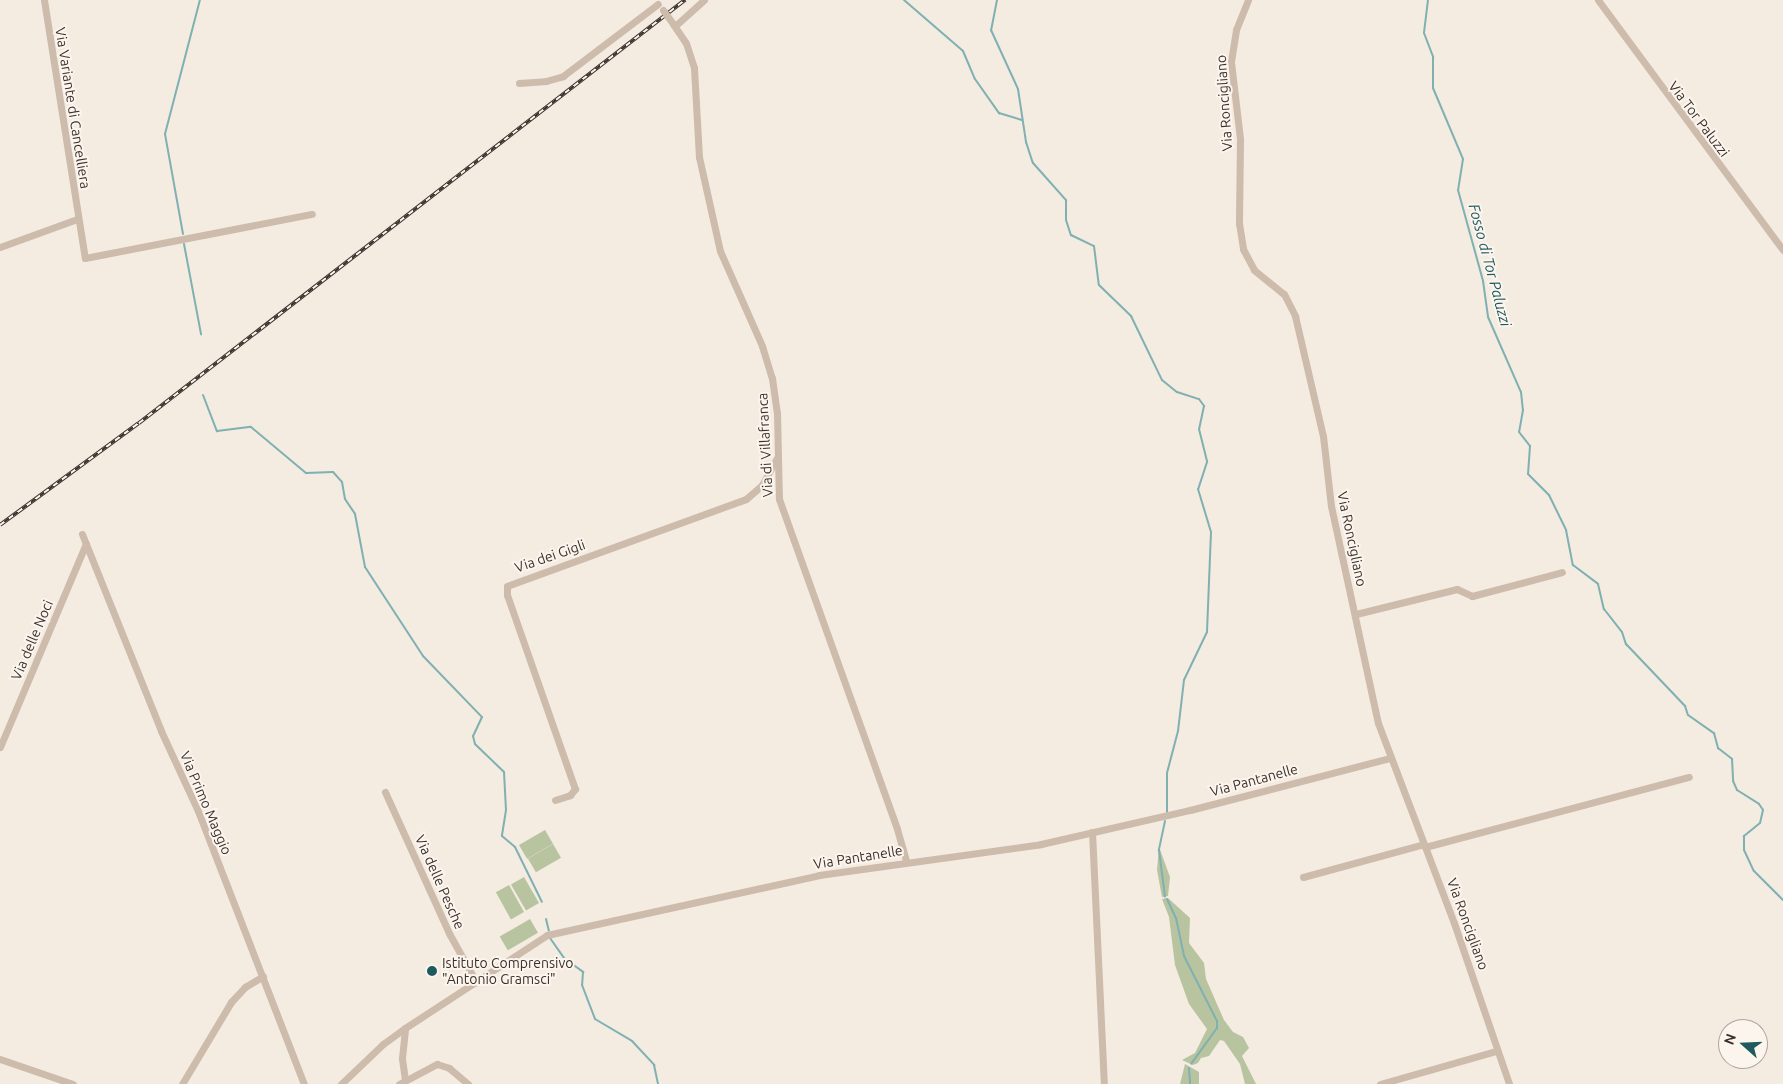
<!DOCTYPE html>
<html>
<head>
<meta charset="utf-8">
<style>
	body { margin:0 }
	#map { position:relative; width:1783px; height:1084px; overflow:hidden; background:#f4ebe1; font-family:Ubuntu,sans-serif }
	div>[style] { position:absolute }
	.green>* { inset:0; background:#b8c4a0; transform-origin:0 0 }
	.stream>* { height:2px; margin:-1px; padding:0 1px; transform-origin:1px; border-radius:1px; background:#7fb0b2 }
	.street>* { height:7px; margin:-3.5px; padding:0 3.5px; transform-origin:3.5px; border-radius:3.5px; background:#cdbbac }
	.rail>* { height:4px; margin-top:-2px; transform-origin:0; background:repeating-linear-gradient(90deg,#fbf5ee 0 5.5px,#3b302b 0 11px); box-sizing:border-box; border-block:1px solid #3b302b }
	.street-bridge>* { height:7px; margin:-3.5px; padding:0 3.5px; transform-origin:3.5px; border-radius:3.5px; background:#cdbbac }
	.dots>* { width:14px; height:14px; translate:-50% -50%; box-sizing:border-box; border:2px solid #fbf5ee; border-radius:50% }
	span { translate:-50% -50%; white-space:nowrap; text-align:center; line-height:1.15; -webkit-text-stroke:4px #fbf5ee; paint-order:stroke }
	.street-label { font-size:14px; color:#3b302b }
	.poi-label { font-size:14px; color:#3b302b }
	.left { translate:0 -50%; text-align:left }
	.water-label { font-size:15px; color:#1f5a5e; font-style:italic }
	.north { position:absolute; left:1718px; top:1019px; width:50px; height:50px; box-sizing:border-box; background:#fbf5ee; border:1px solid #aea6a0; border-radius:50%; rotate:290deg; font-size:14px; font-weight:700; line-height:20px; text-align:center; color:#3b302b }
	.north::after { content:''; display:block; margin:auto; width:18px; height:22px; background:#1f5a5e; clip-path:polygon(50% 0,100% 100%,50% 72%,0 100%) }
</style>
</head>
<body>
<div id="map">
	<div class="green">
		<i style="left:545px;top:830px;width:16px;height:30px;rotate:60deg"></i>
		<i style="left:553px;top:844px;width:16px;height:29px;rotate:60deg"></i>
		<i style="clip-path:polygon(1159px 847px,1170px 877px,1168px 896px,1162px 897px,1157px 870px)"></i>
		<i style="left:524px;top:877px;width:30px;height:15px;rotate:60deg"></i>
		<i style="left:509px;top:885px;width:31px;height:15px;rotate:61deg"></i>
		<i style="clip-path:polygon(1168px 898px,1190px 918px,1189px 943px,1204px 963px,1206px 979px,1224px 1020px,1233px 1032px,1243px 1037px,1249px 1048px,1242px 1056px,1256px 1084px,1245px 1084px,1240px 1064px,1224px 1041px,1220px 1040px,1209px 1056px,1201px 1058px,1198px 1063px,1193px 1065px,1182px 1060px,1195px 1053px,1207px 1029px,1189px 1004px,1175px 965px,1169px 917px,1162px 899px)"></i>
		<i style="left:530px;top:919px;width:16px;height:35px;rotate:60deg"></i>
		<i style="clip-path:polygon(1185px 1064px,1199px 1072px,1199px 1084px,1180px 1084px)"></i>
	</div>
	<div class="stream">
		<i style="left:904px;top:0;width:78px;rotate:40.8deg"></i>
		<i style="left:963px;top:51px;width:30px;rotate:67deg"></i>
		<i style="left:975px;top:79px;width:42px;rotate:54.8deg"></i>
		<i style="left:999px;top:113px;width:24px;rotate:17deg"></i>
		<i style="left:997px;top:0;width:31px;rotate:101deg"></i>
		<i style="left:991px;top:30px;width:65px;rotate:65.4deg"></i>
		<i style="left:1018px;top:89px;width:54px;rotate:81.4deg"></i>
		<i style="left:1026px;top:142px;width:22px;rotate:72deg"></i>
		<i style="left:1033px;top:163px;width:50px;rotate:48.3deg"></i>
		<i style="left:1066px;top:200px;width:20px;rotate:90deg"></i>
		<i style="left:1066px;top:220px;width:16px;rotate:72deg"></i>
		<i style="left:1071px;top:235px;width:25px;rotate:26deg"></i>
		<i style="left:1094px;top:246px;width:39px;rotate:83deg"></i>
		<i style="left:1099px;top:285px;width:45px;rotate:44.1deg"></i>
		<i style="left:1131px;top:316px;width:71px;rotate:64.2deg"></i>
		<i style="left:1162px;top:380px;width:19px;rotate:39deg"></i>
		<i style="left:1177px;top:392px;width:23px;rotate:18deg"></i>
		<i style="left:1199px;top:399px;width:9px;rotate:54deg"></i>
		<i style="left:1204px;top:406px;width:24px;rotate:102deg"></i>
		<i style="left:1199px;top:429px;width:34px;rotate:76deg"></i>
		<i style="left:1207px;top:462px;width:28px;rotate:108deg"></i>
		<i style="left:1198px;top:489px;width:45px;rotate:73.2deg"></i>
		<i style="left:1211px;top:532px;width:100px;rotate:92.3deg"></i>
		<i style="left:1207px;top:632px;width:53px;rotate:115.6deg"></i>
		<i style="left:1184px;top:680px;width:51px;rotate:96.7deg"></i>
		<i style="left:1178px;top:731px;width:43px;rotate:104.7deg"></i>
		<i style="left:1167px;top:773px;width:39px;rotate:90deg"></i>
		<i style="left:1428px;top:0;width:33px;rotate:97deg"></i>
		<i style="left:1424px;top:33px;width:26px;rotate:69deg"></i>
		<i style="left:1433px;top:57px;width:31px;rotate:90deg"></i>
		<i style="left:1433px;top:88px;width:77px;rotate:67.1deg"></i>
		<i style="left:1463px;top:159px;width:31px;rotate:99deg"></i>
		<i style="left:1458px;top:190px;width:94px;rotate:74.6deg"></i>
		<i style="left:1483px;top:281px;width:36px;rotate:82deg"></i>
		<i style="left:1488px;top:317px;width:82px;rotate:66.3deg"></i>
		<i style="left:1521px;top:392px;width:18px;rotate:84deg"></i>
		<i style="left:1523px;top:410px;width:22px;rotate:100deg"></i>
		<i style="left:1519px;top:432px;width:18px;rotate:52deg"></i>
		<i style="left:1530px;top:446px;width:28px;rotate:94deg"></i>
		<i style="left:1528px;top:474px;width:30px;rotate:45deg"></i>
		<i style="left:1549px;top:495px;width:39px;rotate:64deg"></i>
		<i style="left:1566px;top:530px;width:36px;rotate:79deg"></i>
		<i style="left:1573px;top:565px;width:31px;rotate:37deg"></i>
		<i style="left:1598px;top:584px;width:26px;rotate:77deg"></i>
		<i style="left:1604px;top:609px;width:29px;rotate:52deg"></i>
		<i style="left:1622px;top:632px;width:13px;rotate:72deg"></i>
		<i style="left:1626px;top:644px;width:86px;rotate:46.4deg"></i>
		<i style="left:1685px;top:706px;width:9px;rotate:72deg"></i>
		<i style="left:1688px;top:715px;width:32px;rotate:35deg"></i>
		<i style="left:1714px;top:733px;width:16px;rotate:75deg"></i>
		<i style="left:1718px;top:748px;width:18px;rotate:38deg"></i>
		<i style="left:1732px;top:759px;width:22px;rotate:87deg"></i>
		<i style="left:1733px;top:781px;width:10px;rotate:66deg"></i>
		<i style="left:1737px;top:790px;width:26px;rotate:32deg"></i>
		<i style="left:1759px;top:804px;width:7px;rotate:56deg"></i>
		<i style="left:1763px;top:810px;width:13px;rotate:103deg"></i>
		<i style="left:1760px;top:823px;width:21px;rotate:141deg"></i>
		<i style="left:1744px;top:836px;width:14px;rotate:90deg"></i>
		<i style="left:1744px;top:850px;width:23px;rotate:65deg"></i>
		<i style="left:1754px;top:871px;width:41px;rotate:45deg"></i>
		<i style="left:183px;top:234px;width:102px;rotate:-100.2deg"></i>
		<i style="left:165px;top:134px;width:138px;rotate:-75.4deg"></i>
		<i style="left:184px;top:244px;width:92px;rotate:79.3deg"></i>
		<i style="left:203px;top:395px;width:39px;rotate:69deg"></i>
		<i style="left:217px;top:431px;width:34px;rotate:-7deg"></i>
		<i style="left:251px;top:427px;width:72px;rotate:39.9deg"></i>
		<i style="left:306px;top:473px;width:27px;rotate:-2deg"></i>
		<i style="left:333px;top:472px;width:13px;rotate:48deg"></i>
		<i style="left:342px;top:482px;width:17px;rotate:80deg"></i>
		<i style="left:345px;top:499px;width:18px;rotate:56deg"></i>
		<i style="left:355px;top:514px;width:54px;rotate:79.3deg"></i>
		<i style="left:365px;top:567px;width:106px;rotate:56.9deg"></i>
		<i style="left:423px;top:656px;width:85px;rotate:46deg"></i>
		<i style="left:482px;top:717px;width:21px;rotate:115deg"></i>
		<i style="left:473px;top:736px;width:8px;rotate:76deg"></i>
		<i style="left:475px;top:744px;width:40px;rotate:44deg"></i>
		<i style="left:504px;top:772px;width:38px;rotate:87deg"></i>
		<i style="left:506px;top:810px;width:26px;rotate:99deg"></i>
		<i style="left:502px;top:836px;width:17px;rotate:40deg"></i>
		<i style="left:515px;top:847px;width:61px;rotate:63.9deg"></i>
		<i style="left:1165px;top:821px;width:30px;rotate:102deg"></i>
		<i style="left:1159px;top:850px;width:47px;rotate:82.7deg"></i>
		<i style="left:1167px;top:899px;width:21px;rotate:65deg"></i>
		<i style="left:1176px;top:918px;width:39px;rotate:78deg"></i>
		<i style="left:1184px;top:956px;width:73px;rotate:63.1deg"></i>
		<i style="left:1217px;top:1021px;width:7px;rotate:90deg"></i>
		<i style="left:1217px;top:1028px;width:44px;rotate:125.8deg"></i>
		<i style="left:546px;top:919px;width:12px;rotate:76deg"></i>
		<i style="left:550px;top:938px;width:24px;rotate:55deg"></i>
		<i style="left:564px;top:958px;width:24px;rotate:36deg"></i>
		<i style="left:583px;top:972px;width:13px;rotate:94deg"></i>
		<i style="left:582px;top:985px;width:36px;rotate:69deg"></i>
		<i style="left:595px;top:1019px;width:43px;rotate:30.7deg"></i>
		<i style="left:632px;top:1041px;width:33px;rotate:47deg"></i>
		<i style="left:654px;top:1065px;width:19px;rotate:78deg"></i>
		<i style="left:1189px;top:1068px;width:16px;rotate:86deg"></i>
	</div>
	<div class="street">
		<i style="left:44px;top:0;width:261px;rotate:81deg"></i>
		<i style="left:85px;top:258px;width:231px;rotate:-11deg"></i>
		<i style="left:1248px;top:0;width:32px;rotate:112deg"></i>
		<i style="left:1236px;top:30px;width:32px;rotate:99deg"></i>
		<i style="left:1231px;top:62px;width:78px;rotate:83.3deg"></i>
		<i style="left:1240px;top:139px;width:84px;rotate:90.7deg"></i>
		<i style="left:1239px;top:223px;width:26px;rotate:81deg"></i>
		<i style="left:1243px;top:249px;width:24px;rotate:62deg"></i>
		<i style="left:1254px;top:270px;width:38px;rotate:39deg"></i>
		<i style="left:1284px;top:294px;width:25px;rotate:63deg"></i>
		<i style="left:1295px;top:316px;width:123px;rotate:76.9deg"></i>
		<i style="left:1323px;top:436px;width:70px;rotate:83.5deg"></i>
		<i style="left:1331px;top:506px;width:222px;rotate:77.8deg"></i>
		<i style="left:1378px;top:723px;width:214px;rotate:69.2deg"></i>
		<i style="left:1454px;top:923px;width:170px;rotate:71.1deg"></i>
		<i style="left:1598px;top:0;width:311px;rotate:53.5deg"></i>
		<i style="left:673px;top:24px;width:23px;rotate:56deg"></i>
		<i style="left:686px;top:43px;width:26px;rotate:72deg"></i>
		<i style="left:694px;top:68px;width:89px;rotate:86.8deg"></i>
		<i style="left:699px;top:157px;width:96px;rotate:77.4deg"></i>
		<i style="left:720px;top:251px;width:104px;rotate:66.1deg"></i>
		<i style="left:762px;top:346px;width:34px;rotate:73deg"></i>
		<i style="left:772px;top:378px;width:35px;rotate:82deg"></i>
		<i style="left:777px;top:413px;width:86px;rotate:88.7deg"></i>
		<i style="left:779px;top:499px;width:350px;rotate:70.3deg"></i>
		<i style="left:897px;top:829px;width:33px;rotate:74deg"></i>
		<i style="left:675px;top:26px;width:39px;rotate:-42deg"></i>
		<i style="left:519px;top:83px;width:27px;rotate:-4deg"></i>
		<i style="left:546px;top:81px;width:18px;rotate:-16deg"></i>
		<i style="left:563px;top:76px;width:119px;rotate:-37.2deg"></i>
		<i style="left:0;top:247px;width:82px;rotate:-20deg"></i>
		<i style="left:82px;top:534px;width:212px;rotate:68.1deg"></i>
		<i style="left:161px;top:731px;width:88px;rotate:65.2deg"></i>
		<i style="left:198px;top:811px;width:293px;rotate:68.8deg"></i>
		<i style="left:1356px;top:614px;width:104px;rotate:-13.9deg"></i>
		<i style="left:1457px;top:589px;width:17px;rotate:25deg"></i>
		<i style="left:1472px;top:596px;width:93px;rotate:-14.9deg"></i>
		<i style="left:0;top:747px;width:221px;rotate:-67.1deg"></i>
		<i style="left:385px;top:792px;width:157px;rotate:65.6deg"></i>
		<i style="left:450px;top:935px;width:54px;rotate:61deg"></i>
		<i style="left:555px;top:800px;width:16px;rotate:-18deg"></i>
		<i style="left:570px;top:795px;width:8px;rotate:-50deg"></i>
		<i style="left:575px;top:789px;width:206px;rotate:-109.3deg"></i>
		<i style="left:507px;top:595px;width:9px;rotate:-90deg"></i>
		<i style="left:507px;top:586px;width:254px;rotate:-20deg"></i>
		<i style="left:746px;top:499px;width:21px;rotate:-41deg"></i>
		<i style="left:762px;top:485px;width:31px;rotate:-61deg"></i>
		<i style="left:1092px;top:832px;width:252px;rotate:87.3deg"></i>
		<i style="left:1425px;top:847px;width:273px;rotate:-14.9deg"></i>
		<i style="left:1303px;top:877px;width:125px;rotate:-15.3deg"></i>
		<i style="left:0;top:1059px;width:77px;rotate:18.9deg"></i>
		<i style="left:405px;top:1080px;width:22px;rotate:-98deg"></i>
		<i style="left:402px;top:1058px;width:30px;rotate:-84deg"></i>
		<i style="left:405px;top:1028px;width:170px;rotate:-33.2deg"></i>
		<i style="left:547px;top:935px;width:279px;rotate:-12.4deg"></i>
		<i style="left:819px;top:875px;width:224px;rotate:-7.9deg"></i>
		<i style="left:1041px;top:844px;width:153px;rotate:-12.9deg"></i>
		<i style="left:1190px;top:810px;width:207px;rotate:-14.6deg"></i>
		<i style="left:182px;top:1084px;width:96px;rotate:-59.1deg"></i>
		<i style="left:231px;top:1002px;width:21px;rotate:-47deg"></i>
		<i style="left:245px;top:987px;width:21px;rotate:-31deg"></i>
		<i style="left:341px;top:1084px;width:58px;rotate:-43.6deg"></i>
		<i style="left:383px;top:1044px;width:27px;rotate:-36deg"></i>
		<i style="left:399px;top:1084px;width:43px;rotate:-27.8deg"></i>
		<i style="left:437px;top:1064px;width:13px;rotate:18deg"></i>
		<i style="left:449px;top:1068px;width:25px;rotate:40deg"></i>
		<i style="left:1380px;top:1084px;width:121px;rotate:-15.9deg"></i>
	</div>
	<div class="rail">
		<i style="left:0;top:525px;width:172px;rotate:-36.3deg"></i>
		<i style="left:139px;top:423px;width:691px;rotate:-37.77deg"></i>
	</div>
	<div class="street-bridge">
		<i style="left:663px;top:10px;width:17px;rotate:54deg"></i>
	</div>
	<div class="dots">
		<i style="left:432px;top:971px;background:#1f5a5e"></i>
	</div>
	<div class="street-label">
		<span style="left:1224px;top:103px;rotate:-94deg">Via Roncigliano</span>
		<span style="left:73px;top:108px;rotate:81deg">Via Variante di Cancelliera</span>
		<span style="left:1699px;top:119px;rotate:53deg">Via Tor Paluzzi</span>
		<span style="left:765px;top:445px;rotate:-93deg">Via di Villafranca</span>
		<span style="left:1352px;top:539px;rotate:78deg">Via Roncigliano</span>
		<span style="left:550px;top:556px;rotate:-19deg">Via dei Gigli</span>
		<span style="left:32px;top:640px;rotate:-67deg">Via delle Noci</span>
		<span style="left:1254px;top:780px;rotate:-15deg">Via Pantanelle</span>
		<span style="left:206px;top:803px;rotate:67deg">Via Primo Maggio</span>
		<span style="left:858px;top:857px;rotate:-9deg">Via Pantanelle</span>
		<span style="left:440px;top:882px;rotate:66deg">Via delle Pesche</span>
		<span style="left:1468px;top:924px;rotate:70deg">Via Roncigliano</span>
	</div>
	<div class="poi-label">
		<span class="left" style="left:442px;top:971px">Istituto Comprensivo<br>"Antonio Gramsci"</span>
	</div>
	<div class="water-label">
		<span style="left:1490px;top:265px;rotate:75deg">Fosso di Tor Paluzzi</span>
	</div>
	<div class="north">N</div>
</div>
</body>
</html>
